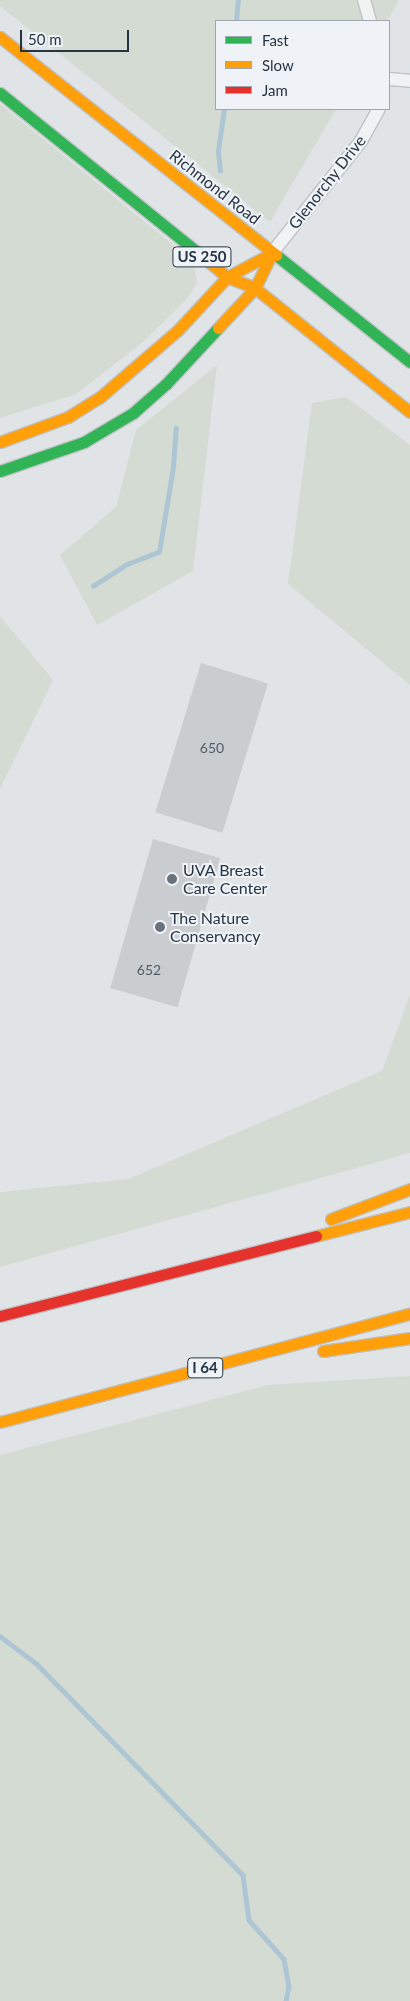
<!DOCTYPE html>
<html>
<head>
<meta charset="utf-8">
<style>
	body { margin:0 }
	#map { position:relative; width:410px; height:2001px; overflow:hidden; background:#e1e4e7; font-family:Lato,sans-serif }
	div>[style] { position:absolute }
	.green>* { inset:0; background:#d3dbd2 }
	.stream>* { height:4.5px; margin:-2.25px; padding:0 2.25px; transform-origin:2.25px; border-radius:2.25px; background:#aec6d3 }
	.building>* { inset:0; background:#cacdcf; transform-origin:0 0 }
	.roads { filter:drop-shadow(1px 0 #bfc2c5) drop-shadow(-1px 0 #bfc2c5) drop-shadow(0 1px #bfc2c5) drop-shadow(0 -1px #bfc2c5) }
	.street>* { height:12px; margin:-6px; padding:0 6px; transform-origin:6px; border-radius:6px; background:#f1f2f3 }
	.fast>* { height:11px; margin:-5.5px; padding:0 5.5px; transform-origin:5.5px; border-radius:5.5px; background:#30b455 }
	.slow>* { height:11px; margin:-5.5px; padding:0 5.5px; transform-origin:5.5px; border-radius:5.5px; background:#ff9f0a }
	.jam>* { height:11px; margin:-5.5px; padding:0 5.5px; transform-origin:5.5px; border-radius:5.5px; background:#e5322d }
	.dots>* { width:14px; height:14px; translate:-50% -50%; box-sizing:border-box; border:2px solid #eff3f7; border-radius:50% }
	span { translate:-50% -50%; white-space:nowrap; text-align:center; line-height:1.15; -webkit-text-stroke:4px #eff3f7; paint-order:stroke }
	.number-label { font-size:14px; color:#505c66 }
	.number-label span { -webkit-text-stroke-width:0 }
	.shield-label span { padding:1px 4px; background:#eff3f7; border:1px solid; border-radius:4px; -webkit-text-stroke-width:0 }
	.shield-label { font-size:15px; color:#273542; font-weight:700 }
	.street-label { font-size:16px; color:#273542 }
	.poi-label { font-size:16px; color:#273542 }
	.left { translate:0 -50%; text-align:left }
	.legend { position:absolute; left:215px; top:20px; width:175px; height:90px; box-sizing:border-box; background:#eff3f7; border:1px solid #9fa7af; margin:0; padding:6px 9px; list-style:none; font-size:15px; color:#273542 }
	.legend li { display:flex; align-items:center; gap:10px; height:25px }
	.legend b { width:25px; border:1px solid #9fa7af }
	.scale { position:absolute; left:20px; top:30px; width:109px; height:22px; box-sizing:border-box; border:2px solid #273542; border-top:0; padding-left:6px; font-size:15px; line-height:18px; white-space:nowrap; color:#273542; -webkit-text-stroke:4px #eff3f7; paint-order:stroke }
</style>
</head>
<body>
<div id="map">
	<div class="green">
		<i style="clip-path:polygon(0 0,399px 0,387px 21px,216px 21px,216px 109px,336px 109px,270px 222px,0 6px)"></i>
		<i style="clip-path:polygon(0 104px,193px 261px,197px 283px,187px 299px,143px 342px,76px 394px,0 418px)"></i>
		<i style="clip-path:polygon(217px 365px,193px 571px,97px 625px,60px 555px,116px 507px,136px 430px)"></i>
		<i style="clip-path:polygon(346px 397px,410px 445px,410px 685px,288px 584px,312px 403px)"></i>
		<i style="clip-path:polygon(0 616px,53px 680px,0 789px)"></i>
		<i style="clip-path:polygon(410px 995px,410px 1153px,0 1267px,0 1192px,128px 1179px,382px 1071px)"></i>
		<i style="clip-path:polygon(410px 1376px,410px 2001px,0 2001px,0 1455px,268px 1385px)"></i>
	</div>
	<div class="stream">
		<i style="left:236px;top:21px;width:21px;rotate:-85deg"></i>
		<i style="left:220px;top:171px;width:20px;rotate:-96deg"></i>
		<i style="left:218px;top:151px;width:42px;rotate:-81.9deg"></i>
		<i style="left:93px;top:586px;width:40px;rotate:-32.9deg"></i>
		<i style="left:127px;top:564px;width:34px;rotate:-21deg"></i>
		<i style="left:159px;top:552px;width:86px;rotate:-80.6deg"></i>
		<i style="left:173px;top:467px;width:39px;rotate:-86deg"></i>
		<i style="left:0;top:1636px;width:46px;rotate:37.1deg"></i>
		<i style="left:37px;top:1664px;width:295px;rotate:45.7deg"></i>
		<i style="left:243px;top:1875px;width:45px;rotate:82.4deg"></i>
		<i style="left:249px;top:1920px;width:52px;rotate:48.1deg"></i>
		<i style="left:284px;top:1959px;width:28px;rotate:80deg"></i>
		<i style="left:289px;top:1987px;width:14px;rotate:102deg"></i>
	</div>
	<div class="building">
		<i style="left:201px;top:663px;width:70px;height:156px;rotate:17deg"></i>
		<i style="left:153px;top:839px;width:70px;height:155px;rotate:16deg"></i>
	</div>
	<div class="roads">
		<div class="street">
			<i style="left:364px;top:0;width:22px;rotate:74deg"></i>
			<i style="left:389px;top:79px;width:21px;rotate:5deg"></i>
			<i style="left:272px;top:253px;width:143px;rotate:-51.5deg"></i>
			<i style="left:361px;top:141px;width:37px;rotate:-61deg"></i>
		</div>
		<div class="fast">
			<i style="left:0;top:93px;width:260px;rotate:38.9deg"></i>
			<i style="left:276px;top:255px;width:171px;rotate:38.6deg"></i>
			<i style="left:0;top:471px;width:89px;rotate:-19deg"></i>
			<i style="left:84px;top:442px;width:57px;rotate:-30.6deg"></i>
			<i style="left:133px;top:413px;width:44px;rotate:-41.3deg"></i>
			<i style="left:166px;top:384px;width:76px;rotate:-47.1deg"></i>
		</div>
		<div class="slow">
			<i style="left:0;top:37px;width:352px;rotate:38.3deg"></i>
			<i style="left:202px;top:256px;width:33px;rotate:40deg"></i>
			<i style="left:227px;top:277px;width:30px;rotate:21deg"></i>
			<i style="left:255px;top:288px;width:198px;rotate:38.7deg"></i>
			<i style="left:218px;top:328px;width:54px;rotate:-47.2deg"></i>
			<i style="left:255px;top:288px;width:39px;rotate:-64deg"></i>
			<i style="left:0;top:442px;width:72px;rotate:-20.2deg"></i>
			<i style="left:68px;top:417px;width:36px;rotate:-32deg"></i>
			<i style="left:99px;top:398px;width:104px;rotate:-40.7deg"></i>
			<i style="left:178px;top:330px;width:72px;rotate:-47.2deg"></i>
			<i style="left:227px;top:277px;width:51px;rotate:-28.1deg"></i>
			<i style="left:331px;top:1219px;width:85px;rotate:-20.8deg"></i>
			<i style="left:316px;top:1236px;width:97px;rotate:-14.3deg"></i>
			<i style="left:323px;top:1351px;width:88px;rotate:-8.5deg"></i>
			<i style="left:0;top:1422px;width:424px;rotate:-14.8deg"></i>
		</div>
		<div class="jam">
			<i style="left:0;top:1316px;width:326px;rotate:-14.2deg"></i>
		</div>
	</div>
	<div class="dots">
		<i style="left:172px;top:879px;background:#68727c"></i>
		<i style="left:160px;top:927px;background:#68727c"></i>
	</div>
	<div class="number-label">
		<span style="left:212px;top:748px">650</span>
		<span style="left:149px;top:970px">652</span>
	</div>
	<div class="shield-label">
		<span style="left:202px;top:257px">US 250</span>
		<span style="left:205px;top:1368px">I 64</span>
	</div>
	<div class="street-label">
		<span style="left:327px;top:182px;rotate:-52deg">Glenorchy Drive</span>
		<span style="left:215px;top:187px;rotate:38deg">Richmond Road</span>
	</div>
	<div class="poi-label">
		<span class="left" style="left:183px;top:879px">UVA Breast<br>Care Center</span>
		<span class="left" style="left:170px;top:927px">The Nature<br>Conservancy</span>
	</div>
	<ul class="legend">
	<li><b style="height:6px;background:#30b455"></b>Fast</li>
	<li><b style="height:6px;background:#ff9f0a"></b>Slow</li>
	<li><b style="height:6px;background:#e5322d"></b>Jam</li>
	</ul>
	<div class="scale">50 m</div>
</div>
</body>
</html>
